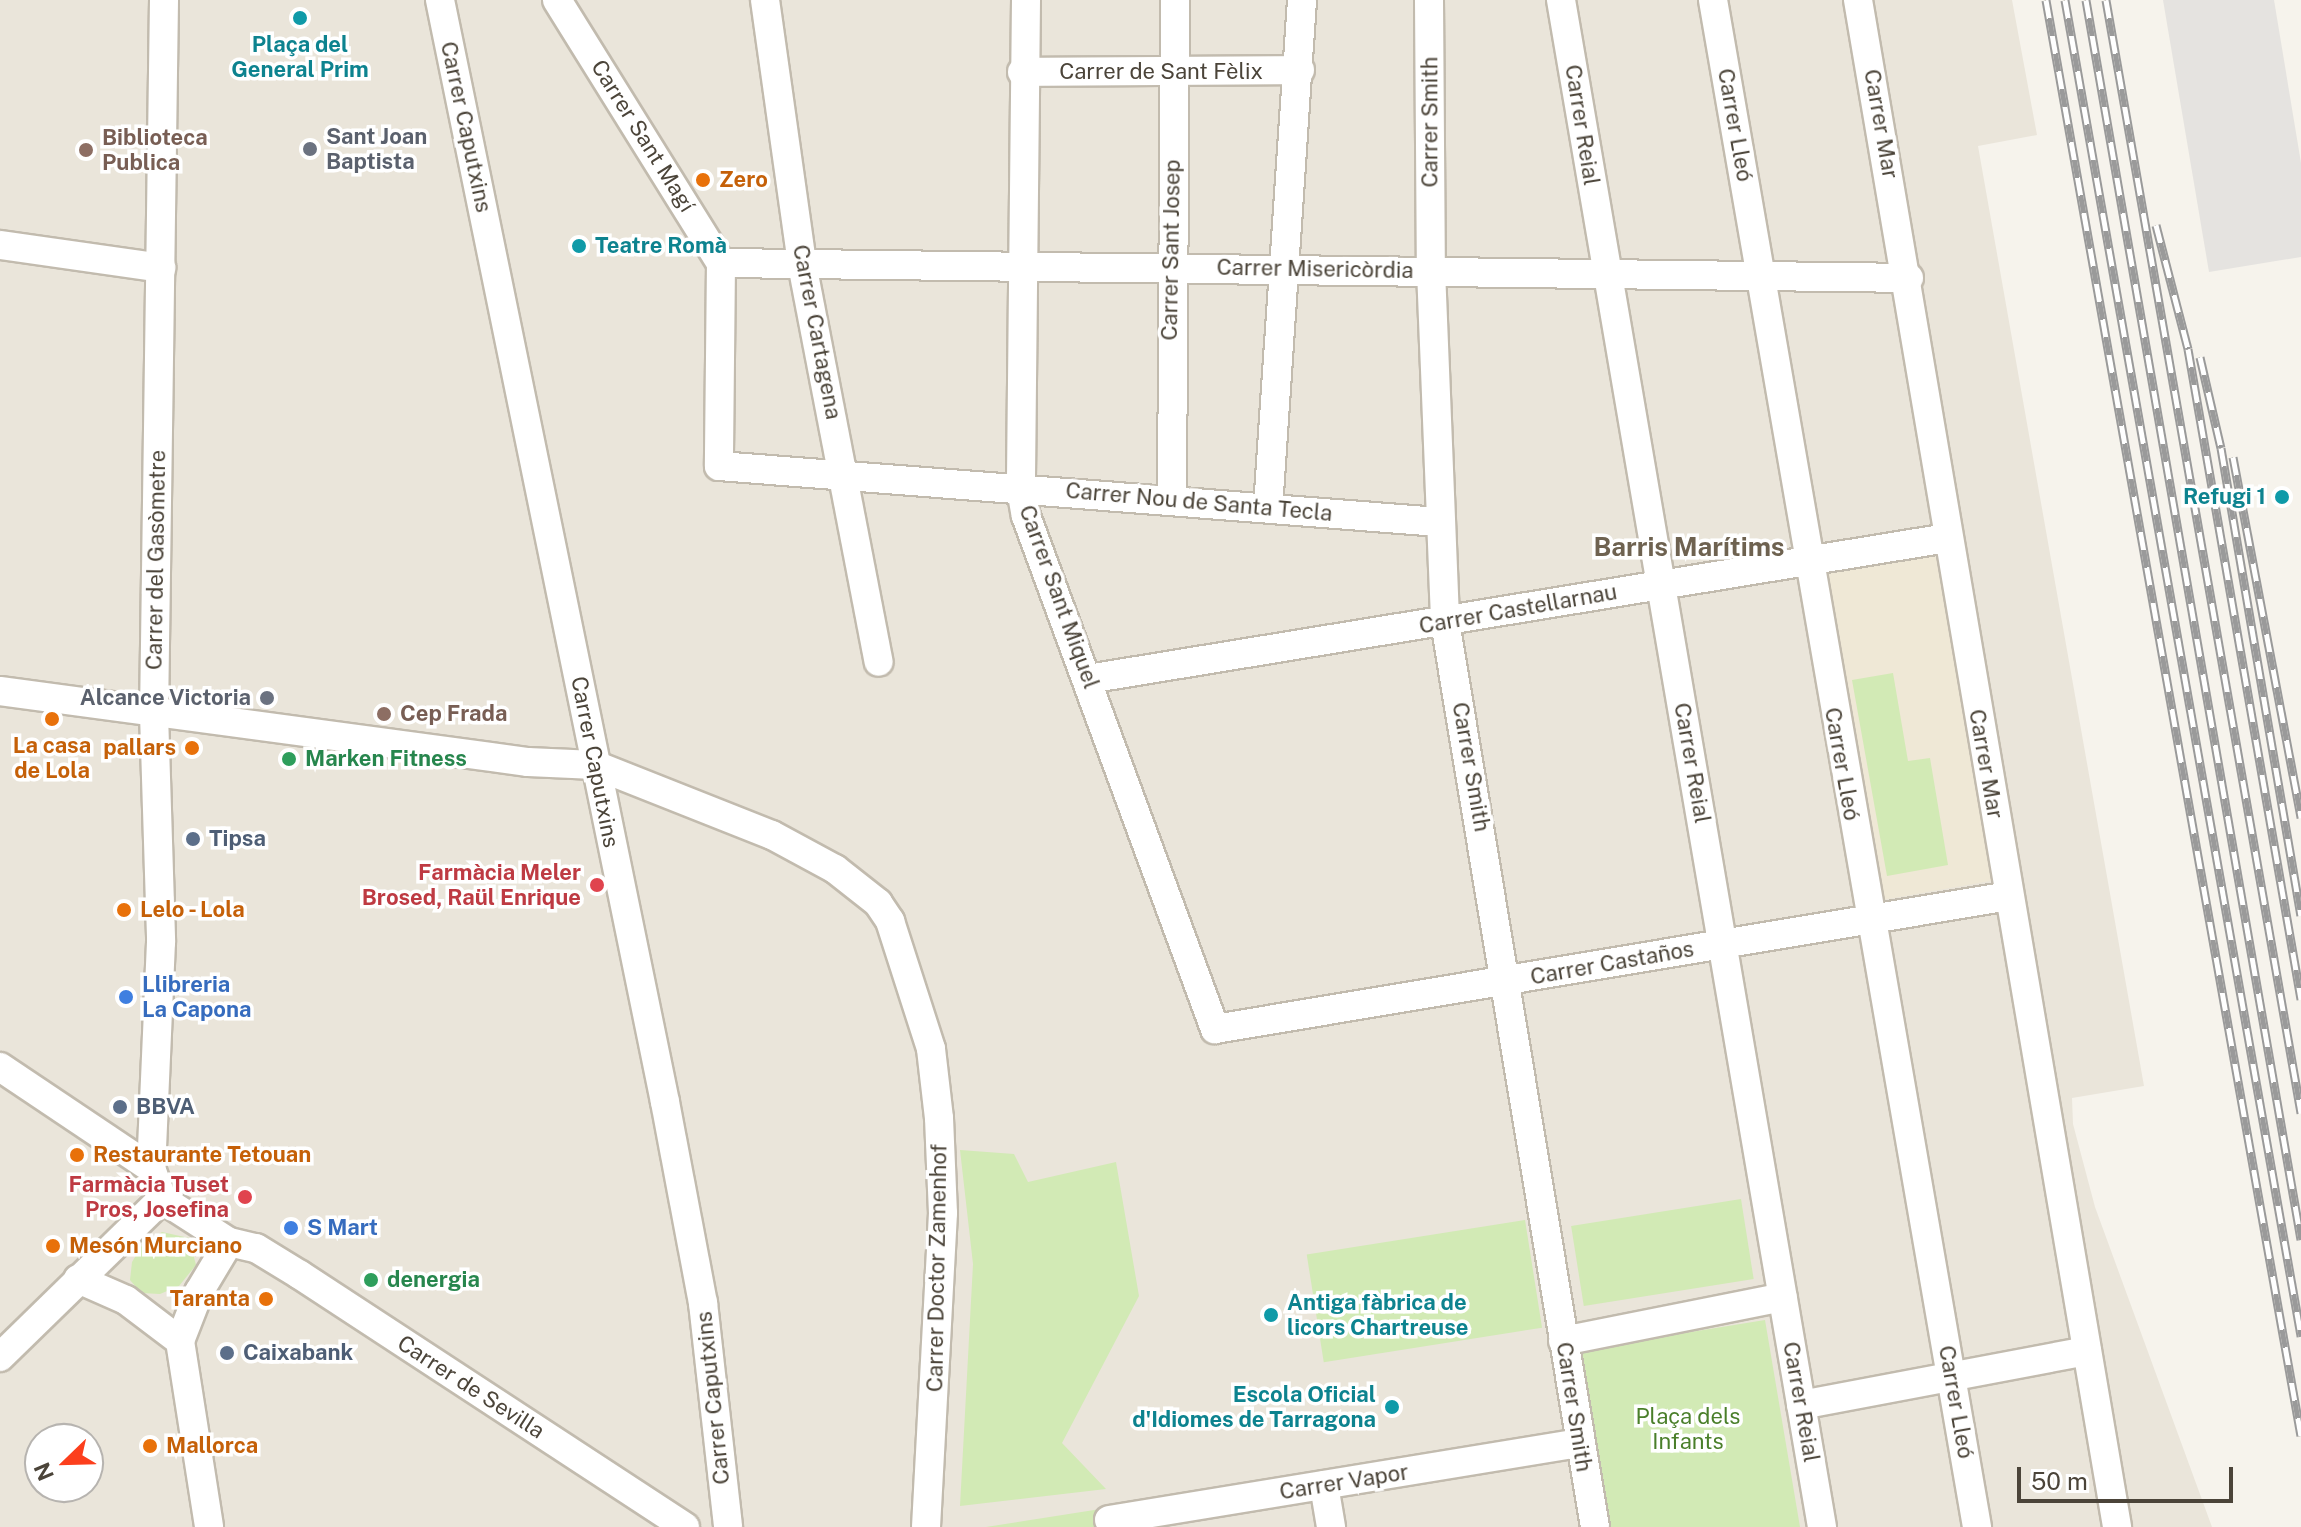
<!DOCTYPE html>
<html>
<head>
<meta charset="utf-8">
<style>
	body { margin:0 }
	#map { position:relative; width:2301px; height:1527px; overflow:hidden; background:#f6f3ec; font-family:"Public Sans",sans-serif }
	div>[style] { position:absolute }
	.residential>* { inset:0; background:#eae5da }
	.education>* { inset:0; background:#efe8d6; transform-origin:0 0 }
	.green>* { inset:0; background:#d2eab5; transform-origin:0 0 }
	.parking>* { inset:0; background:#e5e3e0 }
	.roads { filter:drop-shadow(2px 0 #c2bbae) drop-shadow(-2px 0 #c2bbae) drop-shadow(0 2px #c2bbae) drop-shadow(0 -2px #c2bbae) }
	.minor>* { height:28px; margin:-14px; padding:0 14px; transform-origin:14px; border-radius:14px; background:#fff }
	.rail>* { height:9px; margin-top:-4.5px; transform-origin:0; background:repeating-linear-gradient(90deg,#fff 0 18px,#9a9a9a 0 36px); box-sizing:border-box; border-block:2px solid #9a9a9a }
	.dots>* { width:22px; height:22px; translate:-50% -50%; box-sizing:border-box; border:4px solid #fff; border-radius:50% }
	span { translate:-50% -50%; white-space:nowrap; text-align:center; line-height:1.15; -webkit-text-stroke:7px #fff; paint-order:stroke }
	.culture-label { font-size:22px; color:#0d838f; font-weight:700 }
	.left { translate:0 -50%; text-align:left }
	.right { translate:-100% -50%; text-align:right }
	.street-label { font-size:22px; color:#4b4439 }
	.worship-label { font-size:22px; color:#5b616d; font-weight:700 }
	.education-label { font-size:22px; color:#785e54; font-weight:700 }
	.food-label { font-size:22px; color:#c56008; font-weight:700 }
	.leisure-label { font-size:22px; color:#27864d; font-weight:700 }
	.service-label { font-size:22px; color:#4e5e75; font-weight:700 }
	.health-label { font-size:22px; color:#be3a42; font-weight:700 }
	.shop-label { font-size:22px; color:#366cbe; font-weight:700 }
	.park-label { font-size:22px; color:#4a7f2a }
	.quarter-label { font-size:26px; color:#6e6250; font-weight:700 }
	.north { position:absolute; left:24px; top:1423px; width:80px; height:80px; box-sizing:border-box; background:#fff; border:2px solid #b7b4b0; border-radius:50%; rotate:247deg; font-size:22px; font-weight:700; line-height:32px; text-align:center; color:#4b4439 }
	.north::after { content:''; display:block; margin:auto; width:28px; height:36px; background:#fc3f1d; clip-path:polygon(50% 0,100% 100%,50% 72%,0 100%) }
	.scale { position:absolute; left:2017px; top:1467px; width:216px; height:36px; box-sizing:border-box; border:4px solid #4b4439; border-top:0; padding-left:10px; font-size:24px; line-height:28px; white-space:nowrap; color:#4b4439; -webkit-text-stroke:6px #fff; paint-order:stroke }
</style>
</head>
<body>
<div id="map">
	<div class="residential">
		<i style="clip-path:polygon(evenodd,0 0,2012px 0,2037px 135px,1978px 146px,2144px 1086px,2072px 1098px,2073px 1124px,2095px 1207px,2212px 1527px,0 1527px,0 0,40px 1439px,88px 1439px,88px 1487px,40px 1487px,40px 1439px)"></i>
	</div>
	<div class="education">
		<i style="left:1938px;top:554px;width:331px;height:115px;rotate:80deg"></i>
	</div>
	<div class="green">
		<i style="clip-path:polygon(1893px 673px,1908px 761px,1930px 758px,1948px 865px,1887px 876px,1852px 680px)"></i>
		<i style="clip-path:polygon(960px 1150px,1014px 1154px,1028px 1182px,1116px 1162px,1139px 1296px,1062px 1443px,1106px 1489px,960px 1506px,973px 1264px)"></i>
		<i style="left:1741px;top:1199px;width:81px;height:172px;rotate:81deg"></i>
		<i style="left:1525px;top:1220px;width:109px;height:221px;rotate:81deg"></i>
		<i style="clip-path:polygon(162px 1232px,189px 1238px,196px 1265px,179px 1286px,160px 1294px,141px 1293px,130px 1280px,132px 1262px,143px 1244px)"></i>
		<i style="clip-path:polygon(1765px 1320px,1800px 1527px,1609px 1527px,1580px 1350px)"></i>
		<i style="clip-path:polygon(1107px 1508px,1110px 1527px,986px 1527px)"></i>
	</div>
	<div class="parking">
		<i style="clip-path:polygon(2163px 0,2274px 0,2301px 163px,2301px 257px,2209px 272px)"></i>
	</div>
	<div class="roads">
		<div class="minor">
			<i style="left:164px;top:0;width:714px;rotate:90.8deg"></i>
			<i style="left:154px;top:714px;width:228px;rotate:88.2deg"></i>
			<i style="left:161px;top:942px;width:226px;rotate:92.5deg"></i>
			<i style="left:151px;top:1168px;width:33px;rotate:70deg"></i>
			<i style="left:162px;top:1199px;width:80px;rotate:32.7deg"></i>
			<i style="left:229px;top:1242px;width:28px;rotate:13deg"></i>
			<i style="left:256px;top:1248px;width:52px;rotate:31.5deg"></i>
			<i style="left:300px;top:1275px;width:460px;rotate:33.2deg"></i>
			<i style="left:440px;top:0;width:1125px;rotate:78.46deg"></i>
			<i style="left:665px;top:1102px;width:205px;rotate:79.3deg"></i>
			<i style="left:703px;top:1303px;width:225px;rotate:83.6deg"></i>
			<i style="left:557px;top:0;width:310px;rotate:58.1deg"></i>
			<i style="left:721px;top:263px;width:203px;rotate:90.6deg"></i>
			<i style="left:719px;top:466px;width:722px;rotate:4.45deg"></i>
			<i style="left:765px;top:0;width:267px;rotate:82deg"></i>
			<i style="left:802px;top:264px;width:405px;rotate:79.1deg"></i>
			<i style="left:1026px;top:0;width:489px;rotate:90.6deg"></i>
			<i style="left:1021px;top:489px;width:27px;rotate:80deg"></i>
			<i style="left:1026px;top:516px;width:547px;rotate:69.78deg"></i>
			<i style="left:1215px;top:1029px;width:805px;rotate:-9.51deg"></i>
			<i style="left:1429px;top:0;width:270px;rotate:89.6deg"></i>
			<i style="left:1431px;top:270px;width:352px;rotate:87.7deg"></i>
			<i style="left:1445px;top:622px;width:917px;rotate:80.59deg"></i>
			<i style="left:1561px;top:0;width:1549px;rotate:80.3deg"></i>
			<i style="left:1713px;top:0;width:1550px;rotate:80.19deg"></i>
			<i style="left:1858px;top:0;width:1549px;rotate:80.37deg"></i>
			<i style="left:1022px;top:72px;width:278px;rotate:-0.4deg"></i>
			<i style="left:0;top:245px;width:163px;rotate:8.1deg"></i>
			<i style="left:721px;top:263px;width:1188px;rotate:0.72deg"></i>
			<i style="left:1172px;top:501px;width:501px;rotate:-89.66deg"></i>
			<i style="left:1268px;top:508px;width:509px;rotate:-86.17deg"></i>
			<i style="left:1088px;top:679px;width:870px;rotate:-9.32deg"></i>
			<i style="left:0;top:691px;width:533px;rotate:7.66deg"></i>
			<i style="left:528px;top:762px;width:67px;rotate:2.6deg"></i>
			<i style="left:595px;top:765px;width:190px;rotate:21.6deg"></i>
			<i style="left:772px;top:835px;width:72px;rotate:28.4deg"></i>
			<i style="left:835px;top:869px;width:55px;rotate:38.3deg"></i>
			<i style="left:878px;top:903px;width:22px;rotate:56deg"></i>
			<i style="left:890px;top:921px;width:134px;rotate:72.2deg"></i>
			<i style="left:931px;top:1049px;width:69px;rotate:83.4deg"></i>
			<i style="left:939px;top:1118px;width:95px;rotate:87.6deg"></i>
			<i style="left:943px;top:1213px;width:314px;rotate:93.1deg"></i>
			<i style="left:0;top:1067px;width:182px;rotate:33.8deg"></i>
			<i style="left:78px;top:1279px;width:52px;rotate:23.6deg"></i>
			<i style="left:126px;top:1300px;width:68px;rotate:37.2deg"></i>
			<i style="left:180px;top:1341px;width:188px;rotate:81.1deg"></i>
			<i style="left:180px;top:1341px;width:53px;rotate:-68.8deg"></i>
			<i style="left:199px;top:1292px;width:58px;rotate:-59deg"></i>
			<i style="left:1563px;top:1341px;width:224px;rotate:-11.3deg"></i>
			<i style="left:0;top:1357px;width:226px;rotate:-44.3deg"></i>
			<i style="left:1801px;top:1405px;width:291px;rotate:-10.7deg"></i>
			<i style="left:1324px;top:1485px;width:43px;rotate:80.5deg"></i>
			<i style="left:1109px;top:1520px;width:475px;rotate:-9.3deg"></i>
		</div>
	</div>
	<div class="rail">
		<i style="left:2046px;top:0;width:1458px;rotate:79.93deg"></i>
		<i style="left:2065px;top:0;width:1357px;rotate:79.98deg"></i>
		<i style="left:2086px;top:0;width:1258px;rotate:80.16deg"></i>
		<i style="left:2106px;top:0;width:1130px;rotate:80.06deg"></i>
		<i style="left:2156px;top:225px;width:128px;rotate:75.5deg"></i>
		<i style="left:2188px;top:349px;width:660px;rotate:80.14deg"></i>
		<i style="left:2200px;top:357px;width:93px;rotate:77deg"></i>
		<i style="left:2221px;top:448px;width:474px;rotate:80.3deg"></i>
		<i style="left:2233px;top:457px;width:367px;rotate:79.3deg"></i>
	</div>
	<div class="dots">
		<i style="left:300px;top:18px;background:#0f9aa8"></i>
		<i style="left:310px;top:149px;background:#6b7280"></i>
		<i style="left:86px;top:150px;background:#8d6e63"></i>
		<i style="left:703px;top:180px;background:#e8710a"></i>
		<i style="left:579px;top:246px;background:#0f9aa8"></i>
		<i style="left:2282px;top:497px;background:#0f9aa8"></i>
		<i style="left:267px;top:698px;background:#6b7280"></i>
		<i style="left:384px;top:714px;background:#8d6e63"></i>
		<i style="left:52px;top:719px;background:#e8710a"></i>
		<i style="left:192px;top:748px;background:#e8710a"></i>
		<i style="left:289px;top:759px;background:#2e9e5b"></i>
		<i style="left:193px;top:839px;background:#5c6f8a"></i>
		<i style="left:597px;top:885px;background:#e0444e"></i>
		<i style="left:124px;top:910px;background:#e8710a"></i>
		<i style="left:126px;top:997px;background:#3f7fe0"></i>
		<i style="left:120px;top:1107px;background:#5c6f8a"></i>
		<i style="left:77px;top:1155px;background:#e8710a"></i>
		<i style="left:245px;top:1197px;background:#e0444e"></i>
		<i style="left:291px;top:1228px;background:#3f7fe0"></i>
		<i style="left:53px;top:1246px;background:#e8710a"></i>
		<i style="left:371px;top:1280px;background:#2e9e5b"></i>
		<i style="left:266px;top:1299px;background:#e8710a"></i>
		<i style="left:1271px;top:1315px;background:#0f9aa8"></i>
		<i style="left:227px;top:1353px;background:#5c6f8a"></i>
		<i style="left:1392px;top:1407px;background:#0f9aa8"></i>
		<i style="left:150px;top:1446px;background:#e8710a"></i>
	</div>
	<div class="culture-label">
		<span style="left:300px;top:57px">Plaça del<br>General Prim</span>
		<span class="left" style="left:595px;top:246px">Teatre Romà</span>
		<span class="right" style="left:2266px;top:497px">Refugi 1</span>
		<span class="left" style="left:1287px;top:1315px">Antiga fàbrica de<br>licors Chartreuse</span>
		<span class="right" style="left:1376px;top:1407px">Escola Oficial<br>d'Idiomes de Tarragona</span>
	</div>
	<div class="street-label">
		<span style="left:1161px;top:72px">Carrer de Sant Fèlix</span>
		<span style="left:1430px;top:122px;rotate:-90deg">Carrer Smith</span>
		<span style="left:1881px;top:124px;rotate:80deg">Carrer Mar</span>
		<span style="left:1582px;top:125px;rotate:81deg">Carrer Reial</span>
		<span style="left:1735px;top:125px;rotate:80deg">Carrer Lleó</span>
		<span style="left:466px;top:127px;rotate:78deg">Carrer Caputxins</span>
		<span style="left:643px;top:136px;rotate:58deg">Carrer Sant Magí</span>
		<span style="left:1171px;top:250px;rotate:-89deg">Carrer Sant Josep</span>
		<span style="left:1315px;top:269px;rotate:1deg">Carrer Misericòrdia</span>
		<span style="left:817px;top:332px;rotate:79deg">Carrer Cartagena</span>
		<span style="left:1199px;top:502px;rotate:5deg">Carrer Nou de Santa Tecla</span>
		<span style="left:156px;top:560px;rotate:-89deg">Carrer del Gasòmetre</span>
		<span style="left:1059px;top:597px;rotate:70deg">Carrer Sant Miquel</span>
		<span style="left:1518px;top:609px;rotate:-10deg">Carrer Castellarnau</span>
		<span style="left:595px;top:762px;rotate:79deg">Carrer Caputxins</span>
		<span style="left:1692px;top:763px;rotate:80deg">Carrer Reial</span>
		<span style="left:1842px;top:764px;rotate:80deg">Carrer Lleó</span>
		<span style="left:1986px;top:764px;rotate:80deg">Carrer Mar</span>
		<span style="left:1471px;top:767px;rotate:80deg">Carrer Smith</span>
		<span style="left:1612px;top:963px;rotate:-10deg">Carrer Castaños</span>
		<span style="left:937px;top:1268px;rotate:-89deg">Carrer Doctor Zamenhof</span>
		<span style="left:471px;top:1387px;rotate:33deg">Carrer de Sevilla</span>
		<span style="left:713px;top:1398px;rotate:-96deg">Carrer Caputxins</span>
		<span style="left:1801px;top:1402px;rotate:80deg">Carrer Reial</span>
		<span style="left:1956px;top:1402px;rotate:80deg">Carrer Lleó</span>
		<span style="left:1574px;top:1407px;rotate:81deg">Carrer Smith</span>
		<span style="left:1344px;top:1482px;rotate:-9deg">Carrer Vapor</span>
	</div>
	<div class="worship-label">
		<span class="left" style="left:326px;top:149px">Sant Joan<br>Baptista</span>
		<span class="right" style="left:251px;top:698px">Alcance Victoria</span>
	</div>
	<div class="education-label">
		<span class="left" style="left:102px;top:150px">Biblioteca<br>Publica</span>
		<span class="left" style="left:400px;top:714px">Cep Frada</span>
	</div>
	<div class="food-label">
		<span class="left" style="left:719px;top:180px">Zero</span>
		<span style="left:52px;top:758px">La casa<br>de Lola</span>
		<span class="right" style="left:176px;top:748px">pallars</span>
		<span class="left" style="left:140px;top:910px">Lelo - Lola</span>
		<span class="left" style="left:93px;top:1155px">Restaurante Tetouan</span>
		<span class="left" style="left:69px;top:1246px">Mesón Murciano</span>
		<span class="right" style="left:250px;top:1299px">Taranta</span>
		<span class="left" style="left:166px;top:1446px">Mallorca</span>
	</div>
	<div class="leisure-label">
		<span class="left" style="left:305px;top:759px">Marken Fitness</span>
		<span class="left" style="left:387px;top:1280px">denergia</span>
	</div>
	<div class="service-label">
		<span class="left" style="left:209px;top:839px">Tipsa</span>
		<span class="left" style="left:136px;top:1107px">BBVA</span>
		<span class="left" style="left:243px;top:1353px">Caixabank</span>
	</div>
	<div class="health-label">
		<span class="right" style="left:581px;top:885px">Farmàcia Meler<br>Brosed, Raül Enrique</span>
		<span class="right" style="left:229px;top:1197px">Farmàcia Tuset<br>Pros, Josefina</span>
	</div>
	<div class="shop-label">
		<span class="left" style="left:142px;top:997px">Llibreria<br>La Capona</span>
		<span class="left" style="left:307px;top:1228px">S Mart</span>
	</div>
	<div class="park-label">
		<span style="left:1688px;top:1429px">Plaça dels<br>Infants</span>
	</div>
	<div class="quarter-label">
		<span style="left:1689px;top:547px">Barris Marítims</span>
	</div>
	<div class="north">N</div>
	<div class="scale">50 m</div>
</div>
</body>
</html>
